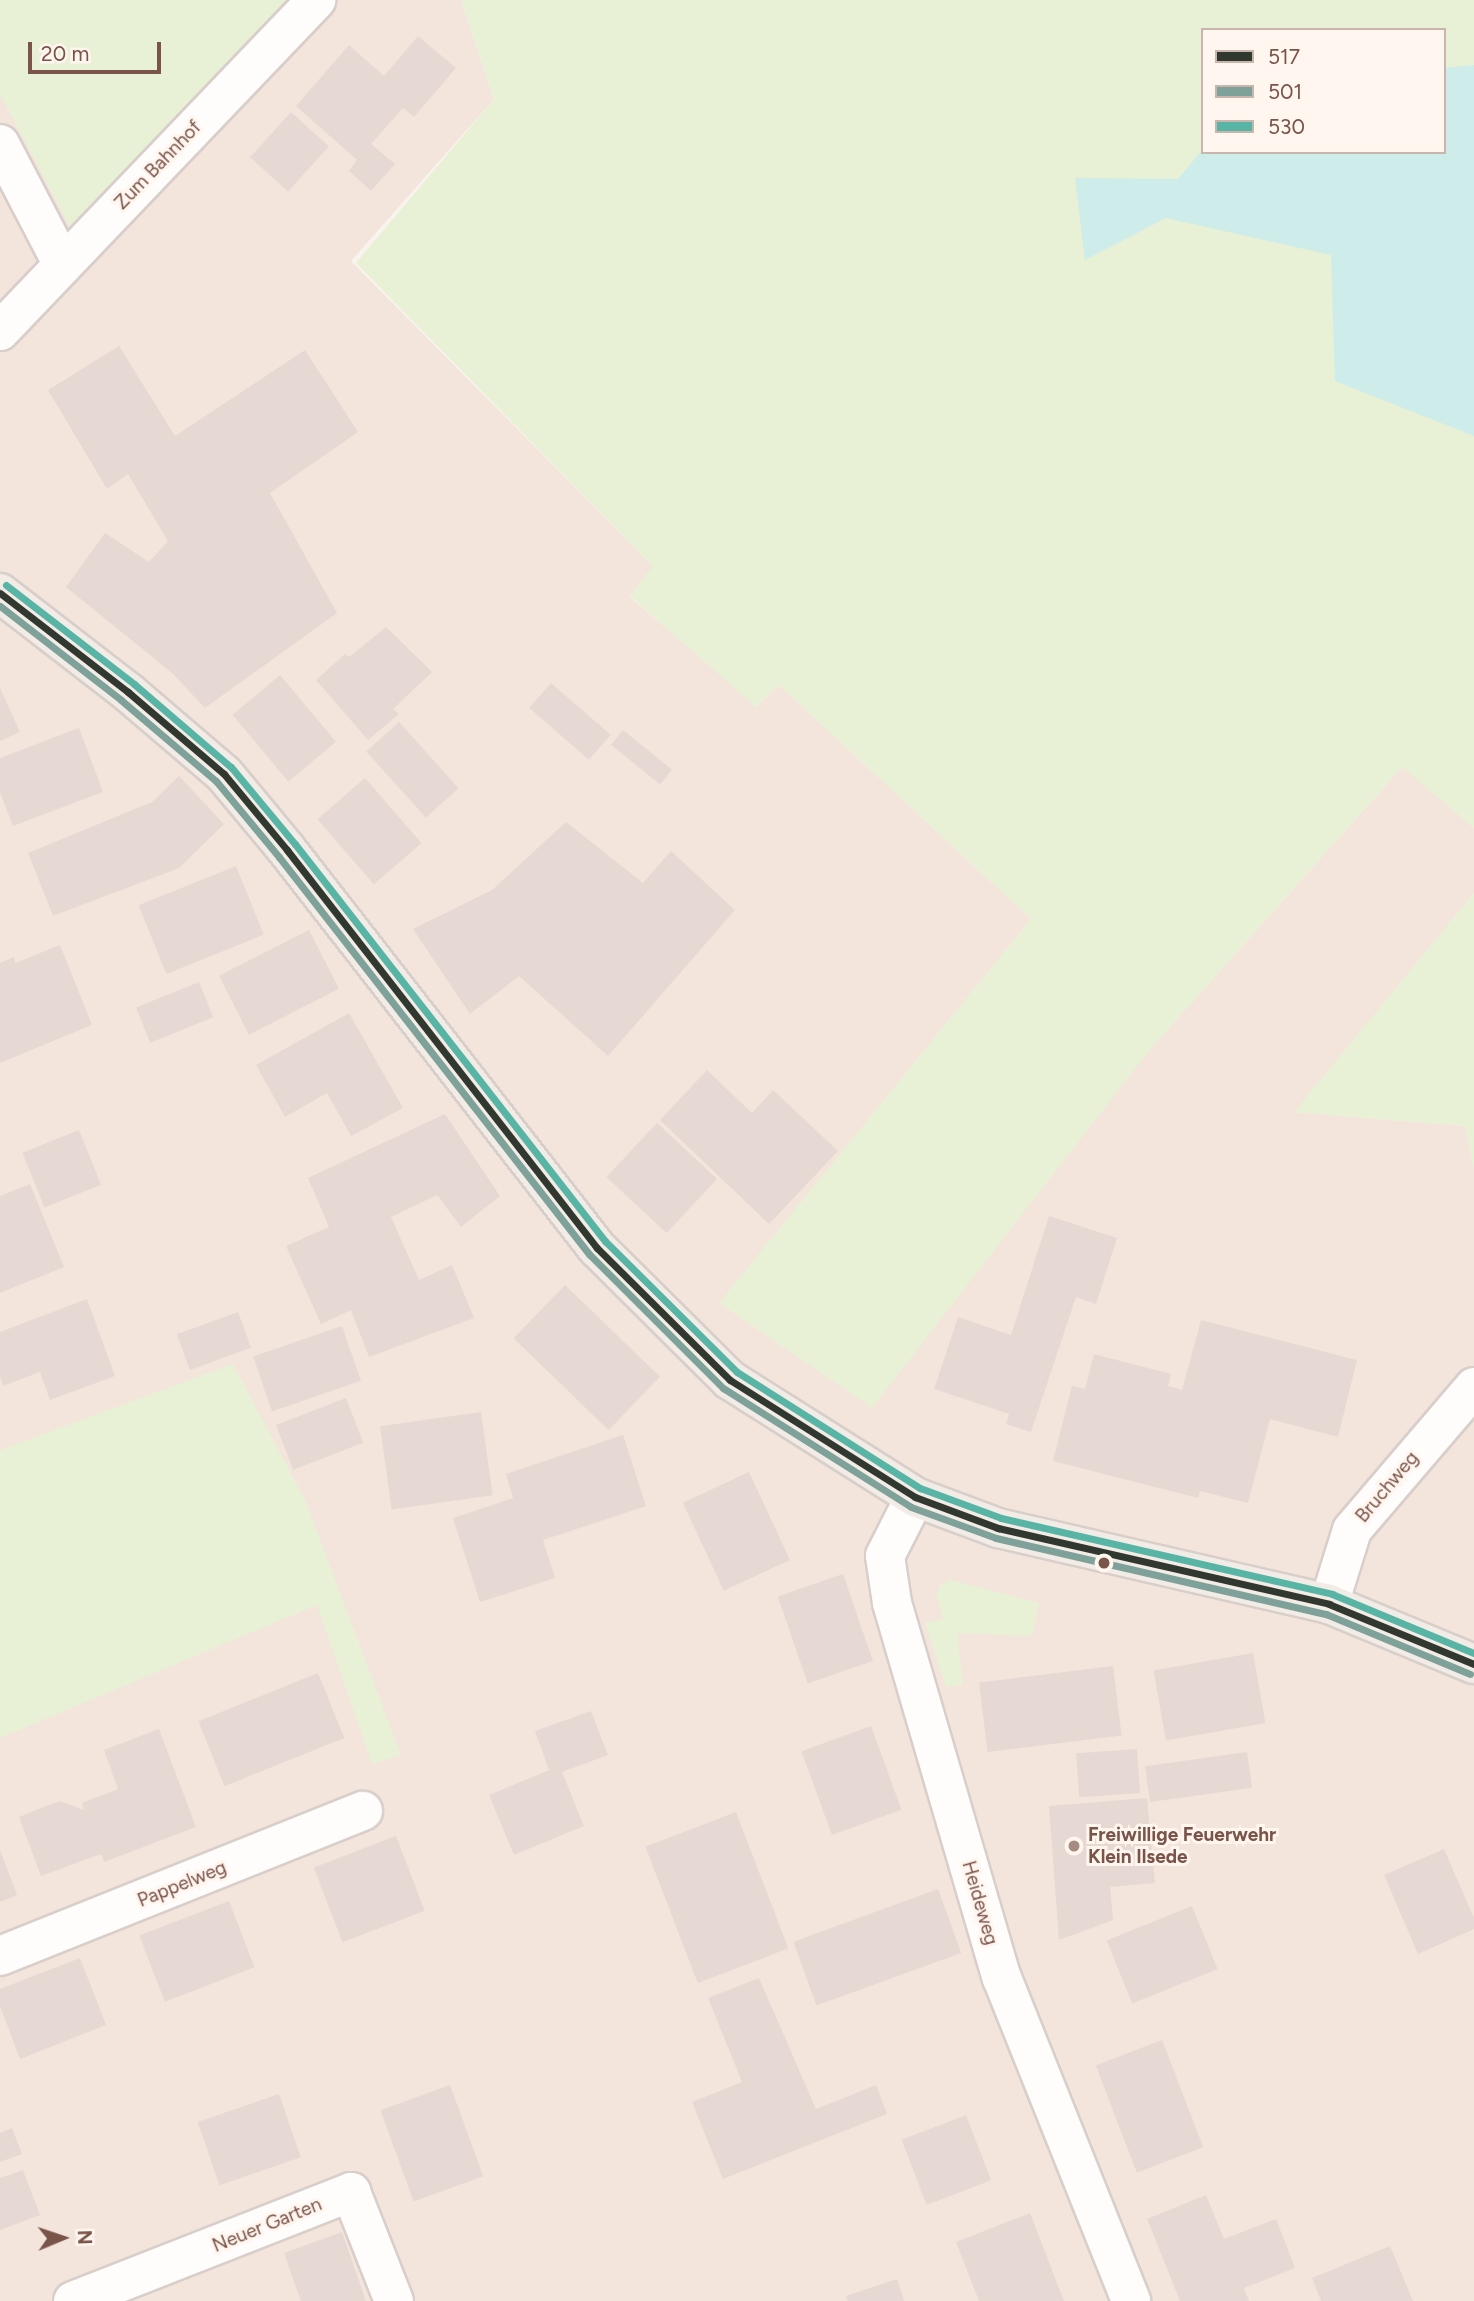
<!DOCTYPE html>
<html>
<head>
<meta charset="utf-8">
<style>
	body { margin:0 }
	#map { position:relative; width:1474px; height:2301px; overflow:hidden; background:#f9f3ed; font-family:Figtree,sans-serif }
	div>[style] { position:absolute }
	.residential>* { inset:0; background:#f3e5db }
	.green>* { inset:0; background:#e8f0d6 }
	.water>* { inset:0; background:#cdecea }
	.building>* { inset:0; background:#e6d9d3; transform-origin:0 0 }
	.roads { filter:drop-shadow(2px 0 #d8ceca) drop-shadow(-2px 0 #d8ceca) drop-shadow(0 2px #d8ceca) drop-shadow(0 -2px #d8ceca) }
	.street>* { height:38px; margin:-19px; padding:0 19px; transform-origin:19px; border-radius:19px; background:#fefdfc }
	.primary>* { height:38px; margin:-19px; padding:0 19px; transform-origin:19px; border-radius:19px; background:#f3ece6 }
	.bus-1>* { height:7px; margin:-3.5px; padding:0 3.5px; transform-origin:3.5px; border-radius:3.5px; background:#31382f }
	.bus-2>* { height:7px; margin:-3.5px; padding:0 3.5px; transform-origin:3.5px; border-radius:3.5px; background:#7ea199 }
	.bus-3>* { height:7px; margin:-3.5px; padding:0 3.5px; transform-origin:3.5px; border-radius:3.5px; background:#58b5a6 }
	.dots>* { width:19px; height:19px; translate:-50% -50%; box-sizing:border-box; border:4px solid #fff6ef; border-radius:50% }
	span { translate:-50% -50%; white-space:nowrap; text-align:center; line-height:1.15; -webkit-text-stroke:6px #fff6ef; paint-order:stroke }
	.street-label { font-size:19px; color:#7a5349 }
	.poi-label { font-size:19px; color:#7a5349; font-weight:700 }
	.left { translate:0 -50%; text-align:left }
	.legend { position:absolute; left:1201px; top:28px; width:245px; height:126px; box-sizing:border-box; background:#fff6ef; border:2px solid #cab5ad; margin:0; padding:9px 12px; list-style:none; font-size:21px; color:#7a5349 }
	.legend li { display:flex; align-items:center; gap:14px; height:35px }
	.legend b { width:35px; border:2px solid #cab5ad }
	.north { position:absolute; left:28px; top:2203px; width:70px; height:70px; -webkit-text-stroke:5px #fff6ef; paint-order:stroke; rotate:88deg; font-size:19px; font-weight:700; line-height:28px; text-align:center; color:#7a5349 }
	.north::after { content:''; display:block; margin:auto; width:24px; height:32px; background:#7a5349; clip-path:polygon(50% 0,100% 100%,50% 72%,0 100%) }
	.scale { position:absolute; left:28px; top:42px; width:133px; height:32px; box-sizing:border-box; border:4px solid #7a5349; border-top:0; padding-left:9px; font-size:21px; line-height:24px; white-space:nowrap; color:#7a5349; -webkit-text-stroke:5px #fff6ef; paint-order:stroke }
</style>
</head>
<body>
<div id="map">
	<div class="residential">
		<i style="clip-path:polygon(0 0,461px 0,494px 99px,351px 261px,653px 566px,630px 597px,757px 706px,779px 685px,1031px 919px,719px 1304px,1152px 1047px,1403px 766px,1474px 828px,1474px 893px,1295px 1112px,1465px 1126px,1474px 1169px,1474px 2301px,0 2301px)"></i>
	</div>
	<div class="green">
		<i style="clip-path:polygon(0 0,293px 0,71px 229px,0 94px)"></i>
		<i style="clip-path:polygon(evenodd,461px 0,1474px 0,1474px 828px,1402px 767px,1152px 1047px,872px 1408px,719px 1303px,1031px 919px,779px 685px,756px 707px,630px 596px,653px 566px,356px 263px,494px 99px,461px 0,1203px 30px,1444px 30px,1444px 152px,1203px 152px,1203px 30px)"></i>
		<i style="clip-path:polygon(1474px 893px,1474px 1169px,1465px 1126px,1294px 1112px)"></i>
		<i style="clip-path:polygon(233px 1364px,306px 1502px,401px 1755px,372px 1764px,317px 1605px,0 1738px,0 1450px)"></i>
		<i style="clip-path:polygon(951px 1580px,1039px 1603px,1032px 1636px,957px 1633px,963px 1685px,946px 1687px,925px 1623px,943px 1619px,936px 1594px,940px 1585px)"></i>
	</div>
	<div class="water">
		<i style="clip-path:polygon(1474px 65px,1474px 436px,1335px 381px,1331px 255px,1166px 218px,1085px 260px,1075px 178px,1178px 179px,1203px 149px,1203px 152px,1444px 152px,1444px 68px)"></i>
	</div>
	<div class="building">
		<i style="clip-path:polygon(418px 36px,456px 68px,414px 117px,403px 108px,371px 144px,395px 164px,371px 191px,349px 171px,357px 160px,296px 106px,349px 45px,384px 76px)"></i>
		<i style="left:291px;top:112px;width:51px;height:61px;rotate:42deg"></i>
		<i style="clip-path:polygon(119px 346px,175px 436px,305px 350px,358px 432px,270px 493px,337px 613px,205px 708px,172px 673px,66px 587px,105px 533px,149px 562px,168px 541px,128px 474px,107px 489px,48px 390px)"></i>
		<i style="clip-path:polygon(386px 627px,432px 672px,393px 709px,399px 714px,368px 740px,316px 680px,345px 654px,349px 657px)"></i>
		<i style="left:280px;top:675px;width:87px;height:62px;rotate:50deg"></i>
		<i style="left:551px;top:683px;width:79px;height:33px;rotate:41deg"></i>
		<i style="clip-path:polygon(0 688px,20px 732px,0 741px)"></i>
		<i style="left:399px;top:722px;width:89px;height:44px;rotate:48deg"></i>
		<i style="clip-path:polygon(79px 728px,103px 792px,13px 826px,0 792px,0 758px)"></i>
		<i style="left:623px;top:730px;width:63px;height:19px;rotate:39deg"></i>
		<i style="clip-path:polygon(179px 776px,224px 824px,179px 868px,53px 916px,28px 853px,152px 802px)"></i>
		<i style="left:365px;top:778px;width:86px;height:63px;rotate:49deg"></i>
		<i style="clip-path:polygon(566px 822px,643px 883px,671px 851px,735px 910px,608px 1056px,519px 976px,470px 1014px,413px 929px,492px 890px)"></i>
		<i style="left:236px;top:866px;width:74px;height:105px;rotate:68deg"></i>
		<i style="left:309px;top:930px;width:66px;height:101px;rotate:63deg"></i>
		<i style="clip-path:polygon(60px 945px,92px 1025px,0 1063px,0 963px,14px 957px,15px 963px)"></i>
		<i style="left:199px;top:982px;width:38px;height:68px;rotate:68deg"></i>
		<i style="clip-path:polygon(349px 1013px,403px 1108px,351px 1136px,327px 1093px,285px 1117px,256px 1065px)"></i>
		<i style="clip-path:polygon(707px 1070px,752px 1113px,773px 1090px,838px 1151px,769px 1224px,660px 1120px)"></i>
		<i style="clip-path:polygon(445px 1114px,500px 1196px,461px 1227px,437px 1195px,391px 1217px,419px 1280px,452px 1265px,474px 1318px,369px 1357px,351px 1310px,321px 1324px,286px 1246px,329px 1227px,308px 1178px)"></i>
		<i style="left:657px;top:1123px;width:82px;height:74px;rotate:43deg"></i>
		<i style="left:79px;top:1130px;width:59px;height:61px;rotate:68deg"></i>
		<i style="clip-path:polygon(30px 1184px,64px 1267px,0 1293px,0 1196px)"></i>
		<i style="clip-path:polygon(1049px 1216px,1117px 1238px,1096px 1304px,1076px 1297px,1031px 1432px,1006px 1424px,1009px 1414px,934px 1389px,958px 1317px,1011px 1335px)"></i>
		<i style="left:565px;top:1285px;width:132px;height:74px;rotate:44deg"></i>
		<i style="clip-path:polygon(87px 1299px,115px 1376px,50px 1400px,40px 1372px,3px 1386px,0 1376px,0 1332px)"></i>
		<i style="left:238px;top:1312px;width:38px;height:65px;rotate:70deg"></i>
		<i style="clip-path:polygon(1201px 1320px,1357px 1360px,1338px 1437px,1270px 1419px,1248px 1503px,1200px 1491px,1198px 1498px,1053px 1461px,1072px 1386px,1085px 1389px,1094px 1354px,1171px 1374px,1168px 1386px,1182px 1390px)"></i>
		<i style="left:342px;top:1326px;width:58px;height:94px;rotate:71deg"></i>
		<i style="left:346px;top:1398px;width:48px;height:75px;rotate:69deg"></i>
		<i style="left:481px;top:1412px;width:84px;height:102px;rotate:82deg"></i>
		<i style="clip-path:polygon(623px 1435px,646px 1506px,543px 1540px,555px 1578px,480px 1602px,453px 1518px,513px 1498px,506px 1474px)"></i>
		<i style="left:749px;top:1472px;width:97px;height:73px;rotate:65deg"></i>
		<i style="left:843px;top:1574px;width:92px;height:69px;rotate:71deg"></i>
		<i style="left:1253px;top:1653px;width:71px;height:101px;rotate:80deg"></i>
		<i style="left:1113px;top:1666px;width:70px;height:135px;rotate:83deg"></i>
		<i style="left:318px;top:1673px;width:70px;height:129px;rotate:68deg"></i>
		<i style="clip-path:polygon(591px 1711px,608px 1755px,562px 1772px,584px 1826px,514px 1855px,489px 1795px,549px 1770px,535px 1731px)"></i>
		<i style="left:871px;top:1726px;width:89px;height:74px;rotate:70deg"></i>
		<i style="clip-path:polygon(159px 1729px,196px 1827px,104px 1862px,101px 1854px,41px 1876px,19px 1817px,59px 1801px,84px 1810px,82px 1803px,118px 1789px,104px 1750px)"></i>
		<i style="left:1137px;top:1749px;width:44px;height:61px;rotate:86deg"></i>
		<i style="left:1247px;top:1752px;width:36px;height:103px;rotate:82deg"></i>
		<i style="clip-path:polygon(1147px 1798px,1155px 1883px,1110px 1887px,1113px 1920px,1059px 1940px,1049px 1806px)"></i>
		<i style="left:736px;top:1812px;width:146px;height:97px;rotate:69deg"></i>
		<i style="left:396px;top:1836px;width:80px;height:88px;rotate:69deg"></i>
		<i style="clip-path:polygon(1444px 1849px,1474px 1918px,1474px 1929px,1418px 1954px,1384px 1875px)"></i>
		<i style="clip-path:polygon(0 1850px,17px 1895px,0 1902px)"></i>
		<i style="left:938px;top:1889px;width:68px;height:154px;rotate:70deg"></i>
		<i style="left:229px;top:1901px;width:71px;height:96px;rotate:69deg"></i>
		<i style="left:1192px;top:1906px;width:68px;height:92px;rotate:68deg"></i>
		<i style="clip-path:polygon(80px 1958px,106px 2025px,20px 2059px,0 2006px,0 1989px)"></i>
		<i style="clip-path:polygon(759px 1978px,816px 2109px,876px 2085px,887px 2114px,723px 2179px,692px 2102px,742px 2082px,708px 1998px)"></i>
		<i style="left:1162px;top:2040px;width:115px;height:71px;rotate:69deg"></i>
		<i style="left:450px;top:2085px;width:97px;height:74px;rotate:70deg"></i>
		<i style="left:279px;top:2094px;width:67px;height:86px;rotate:71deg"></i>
		<i style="left:966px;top:2115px;width:70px;height:69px;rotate:69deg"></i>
		<i style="clip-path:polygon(12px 2128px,22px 2154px,0 2162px,0 2133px)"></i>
		<i style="clip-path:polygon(23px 2170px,40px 2215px,0 2230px,0 2178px)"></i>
		<i style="clip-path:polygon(1206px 2195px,1224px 2239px,1276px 2219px,1295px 2268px,1244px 2288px,1249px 2301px,1180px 2301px,1147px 2219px)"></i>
		<i style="clip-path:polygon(1030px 2213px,1064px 2301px,979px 2301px,956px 2242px)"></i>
		<i style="clip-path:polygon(342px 2232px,366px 2301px,301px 2301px,284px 2253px)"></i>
		<i style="clip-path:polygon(1390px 2246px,1413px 2301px,1321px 2301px,1312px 2278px)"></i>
		<i style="clip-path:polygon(897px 2279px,904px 2301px,848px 2301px,846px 2296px)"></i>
	</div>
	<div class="roads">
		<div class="street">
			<i style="left:0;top:144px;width:136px;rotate:62.5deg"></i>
			<i style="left:0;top:331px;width:458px;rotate:-46.3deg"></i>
			<i style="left:915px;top:1497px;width:66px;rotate:117deg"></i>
			<i style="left:885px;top:1556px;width:48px;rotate:81.5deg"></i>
			<i style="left:892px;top:1603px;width:391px;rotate:73.7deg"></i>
			<i style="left:1002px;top:1978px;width:348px;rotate:68.2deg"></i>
			<i style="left:1329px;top:1604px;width:77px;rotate:-72.7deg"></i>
			<i style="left:1352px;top:1530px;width:188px;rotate:-49.5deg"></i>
			<i style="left:0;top:1956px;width:391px;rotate:-21.8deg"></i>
			<i style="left:73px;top:2301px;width:299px;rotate:-21.4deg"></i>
			<i style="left:351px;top:2192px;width:117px;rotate:68.5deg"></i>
		</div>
		<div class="primary">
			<i style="left:0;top:593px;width:162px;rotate:37.7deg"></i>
			<i style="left:128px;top:692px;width:126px;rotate:40.5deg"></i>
			<i style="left:224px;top:774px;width:99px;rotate:50.3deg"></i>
			<i style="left:287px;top:850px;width:504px;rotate:52.09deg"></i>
			<i style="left:597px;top:1248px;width:187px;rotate:44.8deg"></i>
			<i style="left:730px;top:1380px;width:219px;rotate:32.3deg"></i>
			<i style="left:915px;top:1497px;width:89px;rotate:20.5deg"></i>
			<i style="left:998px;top:1528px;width:340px;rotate:12.9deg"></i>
			<i style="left:1329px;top:1604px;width:157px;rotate:22.5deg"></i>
		</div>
	</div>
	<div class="bus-1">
		<i style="left:0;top:593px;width:162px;rotate:37.7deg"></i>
		<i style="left:128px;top:692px;width:126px;rotate:40.5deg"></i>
		<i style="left:224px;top:774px;width:99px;rotate:50.3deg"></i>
		<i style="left:287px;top:850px;width:504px;rotate:52.09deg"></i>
		<i style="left:597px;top:1248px;width:187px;rotate:44.8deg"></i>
		<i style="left:730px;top:1380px;width:219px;rotate:32.3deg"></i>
		<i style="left:915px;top:1497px;width:89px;rotate:20.5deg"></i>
		<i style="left:998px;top:1528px;width:340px;rotate:12.9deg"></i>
		<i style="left:1329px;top:1604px;width:157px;rotate:22.5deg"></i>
	</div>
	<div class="bus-2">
		<i style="left:0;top:606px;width:153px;rotate:37.8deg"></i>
		<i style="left:121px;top:700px;width:125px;rotate:40.5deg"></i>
		<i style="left:216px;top:781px;width:99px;rotate:50.3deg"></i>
		<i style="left:279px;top:857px;width:504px;rotate:52.02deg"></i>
		<i style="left:589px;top:1254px;width:190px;rotate:45deg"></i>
		<i style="left:723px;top:1388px;width:222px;rotate:32.3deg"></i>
		<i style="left:911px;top:1507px;width:90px;rotate:20deg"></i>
		<i style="left:996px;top:1538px;width:339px;rotate:13deg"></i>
		<i style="left:1326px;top:1614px;width:156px;rotate:22.6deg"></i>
	</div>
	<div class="bus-3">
		<i style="left:6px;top:585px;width:162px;rotate:37.7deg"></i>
		<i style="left:134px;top:684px;width:128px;rotate:40.6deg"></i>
		<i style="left:231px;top:767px;width:100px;rotate:50.3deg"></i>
		<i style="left:295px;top:844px;width:504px;rotate:52.02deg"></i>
		<i style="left:605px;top:1241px;width:186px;rotate:44.8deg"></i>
		<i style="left:737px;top:1372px;width:217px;rotate:32.4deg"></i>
		<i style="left:920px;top:1488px;width:86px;rotate:20.3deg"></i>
		<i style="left:1001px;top:1518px;width:340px;rotate:12.9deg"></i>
		<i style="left:1332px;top:1594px;width:154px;rotate:22.6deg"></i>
	</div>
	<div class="dots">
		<i style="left:1104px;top:1563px;background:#7a5349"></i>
		<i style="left:1074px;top:1846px;background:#a68b82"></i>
	</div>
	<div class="street-label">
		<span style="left:158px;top:165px;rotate:-46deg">Zum Bahnhof</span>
		<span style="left:1387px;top:1487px;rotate:-50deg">Bruchweg</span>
		<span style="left:182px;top:1884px;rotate:-22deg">Pappelweg</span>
		<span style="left:980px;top:1903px;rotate:74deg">Heideweg</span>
		<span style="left:267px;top:2225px;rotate:-22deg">Neuer Garten</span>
	</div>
	<div class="poi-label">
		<span class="left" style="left:1088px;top:1846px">Freiwillige Feuerwehr<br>Klein Ilsede</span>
	</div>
	<ul class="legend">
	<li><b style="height:9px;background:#31382f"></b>517</li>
	<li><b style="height:9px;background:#7ea199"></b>501</li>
	<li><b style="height:9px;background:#58b5a6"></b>530</li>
	</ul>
	<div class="north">N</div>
	<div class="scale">20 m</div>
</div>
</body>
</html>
